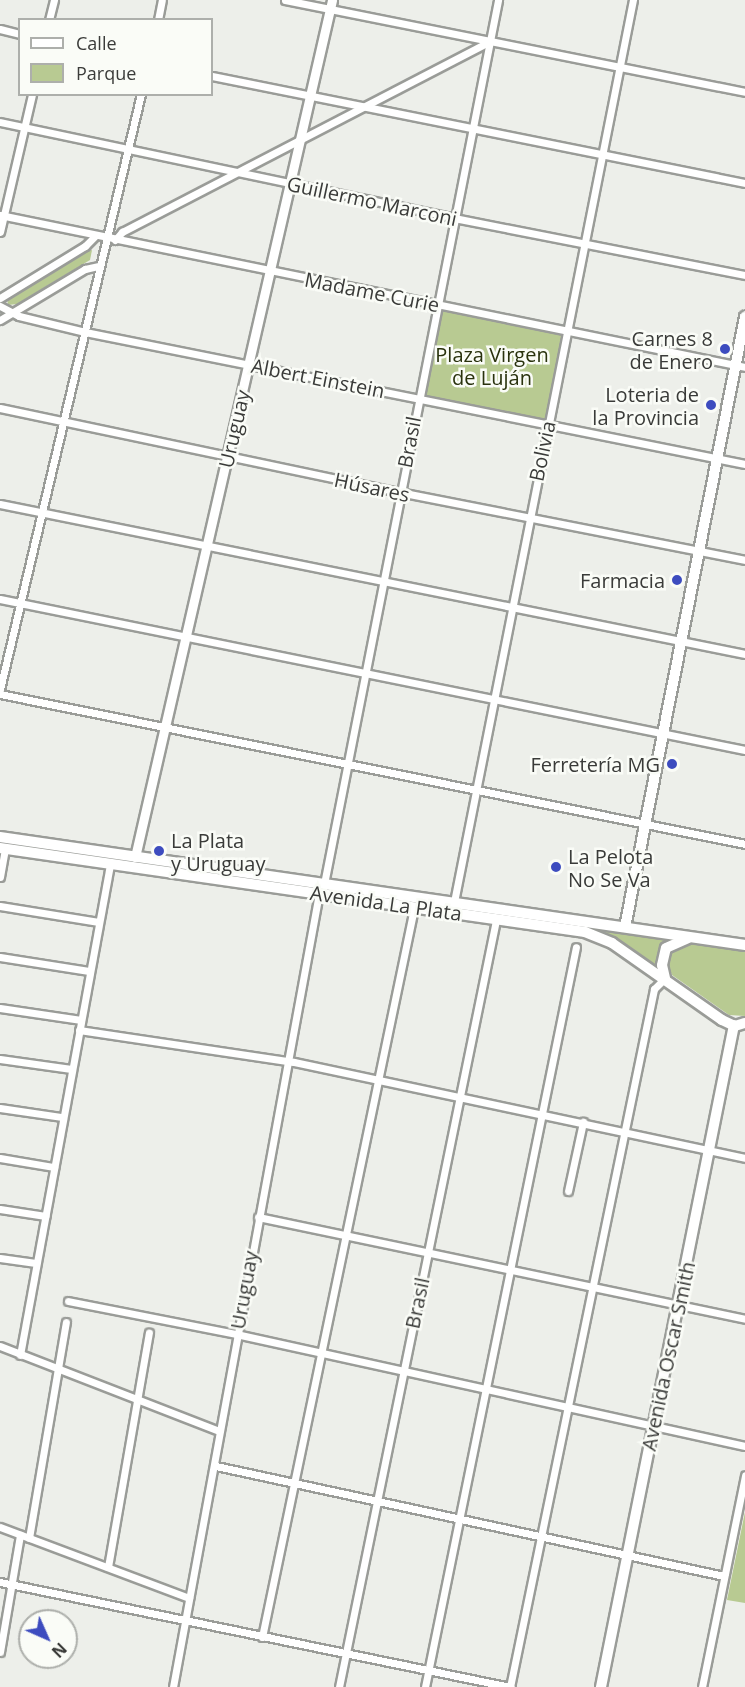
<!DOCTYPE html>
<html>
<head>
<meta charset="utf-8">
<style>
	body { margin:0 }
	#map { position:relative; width:745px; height:1687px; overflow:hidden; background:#edefea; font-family:"Open Sans",sans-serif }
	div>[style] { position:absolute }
	.green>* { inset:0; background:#b8ca92; transform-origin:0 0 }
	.roads { filter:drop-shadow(2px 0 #9a9c98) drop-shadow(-2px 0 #9a9c98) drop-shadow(0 2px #9a9c98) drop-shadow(0 -2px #9a9c98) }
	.minor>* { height:7px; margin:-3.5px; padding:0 3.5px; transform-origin:3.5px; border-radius:3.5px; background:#fff }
	.tertiary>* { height:9px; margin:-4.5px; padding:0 4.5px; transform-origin:4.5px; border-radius:4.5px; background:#fff }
	.secondary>* { height:10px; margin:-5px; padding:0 5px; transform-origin:5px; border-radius:5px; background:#fff }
	.primary>* { height:10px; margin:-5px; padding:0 5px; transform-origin:5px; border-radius:5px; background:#fff }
	.dots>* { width:16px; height:16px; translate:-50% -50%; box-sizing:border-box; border:3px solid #fafcf7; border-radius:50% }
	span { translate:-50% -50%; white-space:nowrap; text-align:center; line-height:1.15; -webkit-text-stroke:5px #fafcf7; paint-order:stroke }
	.street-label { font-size:20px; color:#3a3b39 }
	.poi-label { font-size:20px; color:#3a3b39 }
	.right { translate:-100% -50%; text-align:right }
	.left { translate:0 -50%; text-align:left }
	.park-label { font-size:20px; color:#29320d }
	.legend { position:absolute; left:18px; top:18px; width:195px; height:78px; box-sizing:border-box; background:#fafcf7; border:2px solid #adafab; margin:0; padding:8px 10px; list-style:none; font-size:18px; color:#3a3b39 }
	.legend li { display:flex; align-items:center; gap:12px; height:30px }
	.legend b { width:30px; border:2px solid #adafab }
	.north { position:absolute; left:18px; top:1609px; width:60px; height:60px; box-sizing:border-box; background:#fafcf7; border:2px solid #adafab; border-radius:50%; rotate:135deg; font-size:16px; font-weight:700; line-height:24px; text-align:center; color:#3a3b39 }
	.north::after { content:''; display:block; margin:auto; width:21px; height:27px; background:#3d4cbf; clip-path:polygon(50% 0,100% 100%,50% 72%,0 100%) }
</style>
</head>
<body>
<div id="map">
	<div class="green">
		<i style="clip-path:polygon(92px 250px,90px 260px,17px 304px,8px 305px,7px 298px,80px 253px)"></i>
		<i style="left:436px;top:305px;width:133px;height:95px;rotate:12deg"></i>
		<i style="clip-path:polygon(0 842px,671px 939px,664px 945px,660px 971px,614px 939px,591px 929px)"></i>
		<i style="clip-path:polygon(692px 941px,745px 951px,745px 1016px,729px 1015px,672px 975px,667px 964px,669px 952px)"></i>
		<i style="clip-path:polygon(745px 1512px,745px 1603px,727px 1600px)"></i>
	</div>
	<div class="roads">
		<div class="minor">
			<i style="left:285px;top:0;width:469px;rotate:11.3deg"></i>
			<i style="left:49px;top:20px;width:21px;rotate:-76deg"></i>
			<i style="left:158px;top:20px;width:20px;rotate:-79deg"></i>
			<i style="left:0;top:29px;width:21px;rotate:14deg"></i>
			<i style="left:212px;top:76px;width:544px;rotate:11.35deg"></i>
			<i style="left:0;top:122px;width:464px;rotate:11.9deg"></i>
			<i style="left:454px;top:218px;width:297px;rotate:11.1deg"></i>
			<i style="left:0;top:215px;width:760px;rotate:11.53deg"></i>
			<i style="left:0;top:232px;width:142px;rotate:-76.9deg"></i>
			<i style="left:115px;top:240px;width:11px;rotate:-49deg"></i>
			<i style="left:122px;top:232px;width:415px;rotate:-27.4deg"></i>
			<i style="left:0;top:298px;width:100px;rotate:-31.5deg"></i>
			<i style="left:85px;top:246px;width:14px;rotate:-45deg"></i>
			<i style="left:0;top:306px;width:21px;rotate:28deg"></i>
			<i style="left:19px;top:316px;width:68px;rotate:13.6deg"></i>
			<i style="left:85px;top:332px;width:673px;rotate:11.31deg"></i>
			<i style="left:0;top:320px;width:99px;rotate:-31deg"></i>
			<i style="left:85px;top:269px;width:13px;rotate:-13deg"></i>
			<i style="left:0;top:408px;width:408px;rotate:11.9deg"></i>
			<i style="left:399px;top:492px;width:353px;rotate:11.1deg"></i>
			<i style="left:0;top:504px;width:760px;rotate:11.38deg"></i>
			<i style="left:0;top:599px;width:760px;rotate:11.46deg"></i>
			<i style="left:0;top:689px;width:611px;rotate:-76.67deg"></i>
			<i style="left:0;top:694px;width:760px;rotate:11.38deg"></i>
			<i style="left:0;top:877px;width:28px;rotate:-80deg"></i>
			<i style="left:324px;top:884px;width:901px;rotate:-78.86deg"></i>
			<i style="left:454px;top:902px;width:920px;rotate:-78.78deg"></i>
			<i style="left:0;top:906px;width:100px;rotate:9.2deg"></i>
			<i style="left:0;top:957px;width:90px;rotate:8.9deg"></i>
			<i style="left:0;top:1008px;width:82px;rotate:8.4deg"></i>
			<i style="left:79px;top:1030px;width:217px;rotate:8.5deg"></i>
			<i style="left:294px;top:1062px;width:461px;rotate:12deg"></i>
			<i style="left:0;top:1059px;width:72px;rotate:8deg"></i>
			<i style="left:0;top:1108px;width:63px;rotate:8.3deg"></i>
			<i style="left:0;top:1158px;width:55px;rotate:9.5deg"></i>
			<i style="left:568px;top:1191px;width:71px;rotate:-77.7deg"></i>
			<i style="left:0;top:1209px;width:46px;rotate:8.8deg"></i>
			<i style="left:258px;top:1217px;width:498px;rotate:11.8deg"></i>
			<i style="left:0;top:1258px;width:36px;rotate:8deg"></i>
			<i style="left:68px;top:1301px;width:171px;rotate:11.1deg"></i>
			<i style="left:236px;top:1334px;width:521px;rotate:12.41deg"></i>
			<i style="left:0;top:1346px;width:235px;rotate:21.2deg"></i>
			<i style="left:20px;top:1355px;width:499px;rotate:-79.6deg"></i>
			<i style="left:216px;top:1466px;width:520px;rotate:12.22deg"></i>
			<i style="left:0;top:1527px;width:202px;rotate:20.6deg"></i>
			<i style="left:29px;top:1538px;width:219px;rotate:-80.3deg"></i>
			<i style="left:108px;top:1567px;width:238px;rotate:-80.1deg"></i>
			<i style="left:0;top:1582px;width:521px;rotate:11.63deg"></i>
			<i style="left:262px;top:1637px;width:745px;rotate:-78.22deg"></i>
			<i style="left:0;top:1652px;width:119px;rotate:-80.3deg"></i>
			<i style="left:173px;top:1687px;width:807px;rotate:-79.58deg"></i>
			<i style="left:339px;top:1687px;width:783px;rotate:-78.43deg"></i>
			<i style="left:425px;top:1687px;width:755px;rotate:-78.47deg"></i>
			<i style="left:510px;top:1687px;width:713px;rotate:-78.34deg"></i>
			<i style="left:654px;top:989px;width:16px;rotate:-45deg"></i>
			<i style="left:702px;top:1687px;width:216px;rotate:-78.5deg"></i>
		</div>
		<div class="tertiary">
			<i style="left:135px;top:857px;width:879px;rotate:-77.05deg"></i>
		</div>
		<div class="secondary">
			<i style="left:625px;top:927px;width:622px;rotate:-78.87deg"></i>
			<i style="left:601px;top:1687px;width:675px;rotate:-78.64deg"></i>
		</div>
		<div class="primary">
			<i style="left:0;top:837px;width:753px;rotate:8.25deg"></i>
			<i style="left:0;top:848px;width:591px;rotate:8.17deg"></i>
			<i style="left:585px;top:932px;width:29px;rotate:22deg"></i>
			<i style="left:612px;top:943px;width:134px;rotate:35deg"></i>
			<i style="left:722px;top:1020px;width:14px;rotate:25deg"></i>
			<i style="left:735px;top:1026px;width:10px;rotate:-17deg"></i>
			<i style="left:665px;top:978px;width:13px;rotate:-103deg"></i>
			<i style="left:662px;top:965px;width:17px;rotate:-77deg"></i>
			<i style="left:666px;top:948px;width:24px;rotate:-24deg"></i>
		</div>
	</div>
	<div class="dots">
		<i style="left:725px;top:349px;background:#3d4cbf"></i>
		<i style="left:711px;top:405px;background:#3d4cbf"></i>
		<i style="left:677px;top:580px;background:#3d4cbf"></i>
		<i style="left:672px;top:764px;background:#3d4cbf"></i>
		<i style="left:159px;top:851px;background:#3d4cbf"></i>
		<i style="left:556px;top:867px;background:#3d4cbf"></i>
	</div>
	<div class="street-label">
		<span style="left:372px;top:201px;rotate:12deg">Guillermo Marconi</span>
		<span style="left:372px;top:292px;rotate:11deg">Madame Curie</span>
		<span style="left:318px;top:378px;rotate:11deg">Albert Einstein</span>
		<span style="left:234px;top:429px;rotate:-77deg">Uruguay</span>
		<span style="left:409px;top:442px;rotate:-79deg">Brasil</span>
		<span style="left:542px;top:451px;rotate:-78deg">Bolivia</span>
		<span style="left:372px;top:487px;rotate:12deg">Húsares</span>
		<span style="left:386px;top:903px;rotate:8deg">Avenida La Plata</span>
		<span style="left:244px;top:1290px;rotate:-80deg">Uruguay</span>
		<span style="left:417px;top:1303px;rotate:-78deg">Brasil</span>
		<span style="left:668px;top:1356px;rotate:-78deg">Avenida Oscar Smith</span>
	</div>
	<div class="poi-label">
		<span class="right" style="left:713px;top:350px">Carnes 8<br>de Enero</span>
		<span class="right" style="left:699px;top:406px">Loteria de<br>la Provincia</span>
		<span class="right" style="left:665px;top:580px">Farmacia</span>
		<span class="right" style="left:660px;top:764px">Ferretería MG</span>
		<span class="left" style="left:171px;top:852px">La Plata<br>y Uruguay</span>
		<span class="left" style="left:568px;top:868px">La Pelota<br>No Se Va</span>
	</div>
	<div class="park-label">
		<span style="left:492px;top:366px">Plaza Virgen<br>de Luján</span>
	</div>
	<ul class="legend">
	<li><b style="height:8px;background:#fff"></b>Calle</li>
	<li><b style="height:16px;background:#b8ca92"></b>Parque</li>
	</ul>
	<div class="north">N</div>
</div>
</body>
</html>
